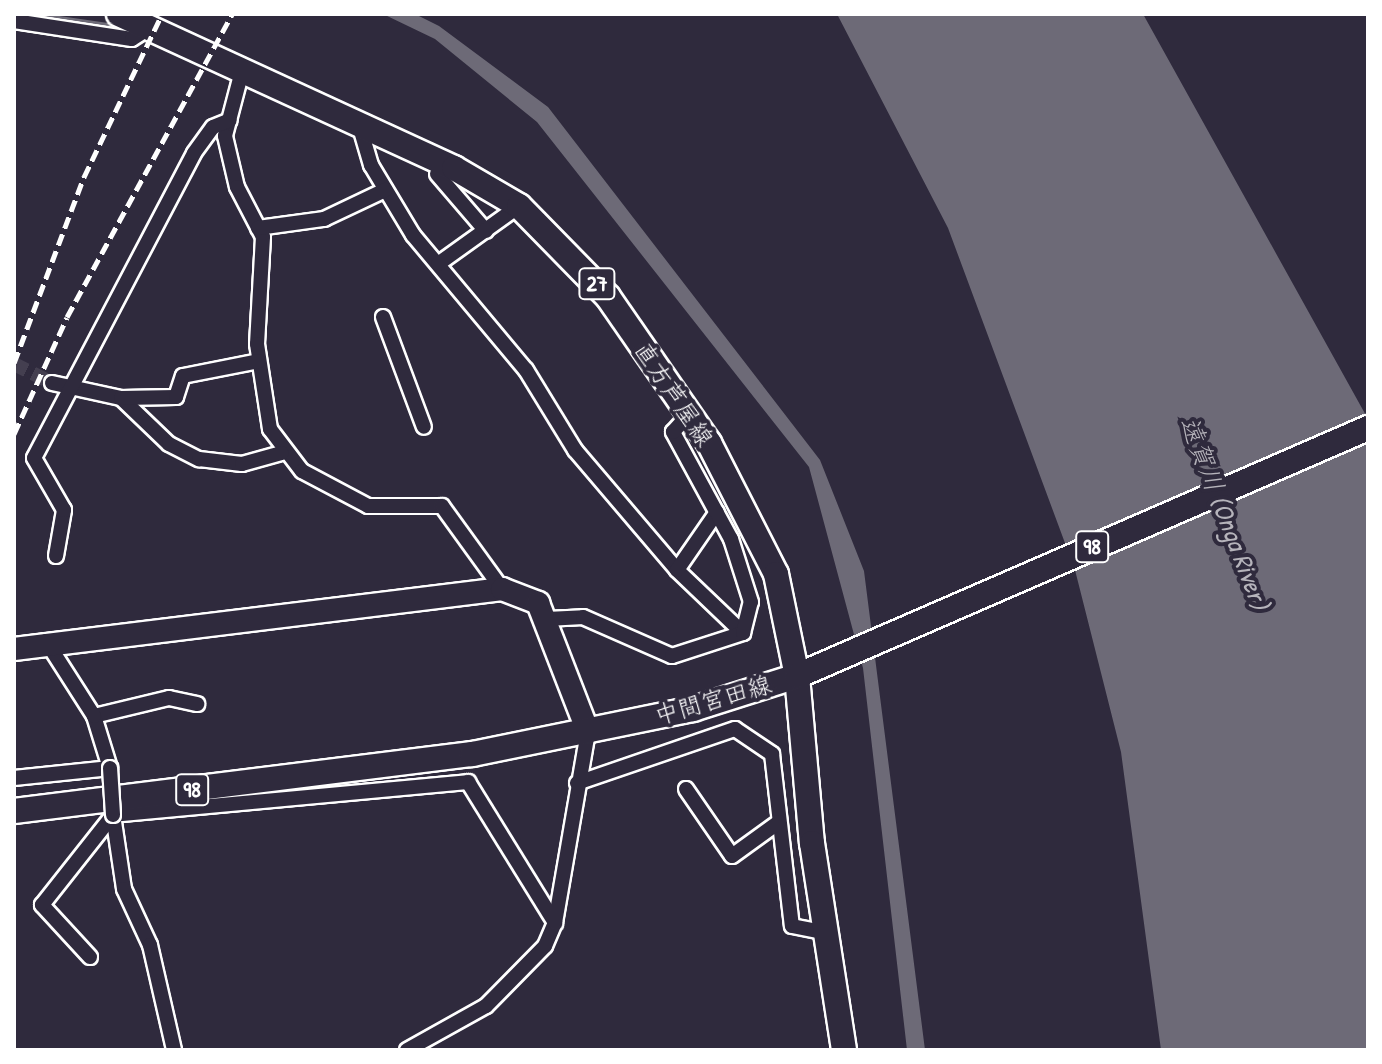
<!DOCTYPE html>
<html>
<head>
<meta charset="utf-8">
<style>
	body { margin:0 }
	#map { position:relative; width:1382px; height:1064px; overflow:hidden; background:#2f2a3d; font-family:"Patrick Hand","Klee One",sans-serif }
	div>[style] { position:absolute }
	.water>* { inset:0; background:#6d6a77 }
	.stream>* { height:5px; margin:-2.5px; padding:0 2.5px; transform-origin:2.5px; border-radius:2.5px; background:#6d6a77 }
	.street-tunnel>* { height:14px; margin-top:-7px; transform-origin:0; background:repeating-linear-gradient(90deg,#443f50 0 14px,transparent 0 21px) }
	.roads { filter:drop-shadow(2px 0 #fff) drop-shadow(-2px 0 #fff) drop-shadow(0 2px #fff) drop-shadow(0 -2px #fff) }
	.street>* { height:14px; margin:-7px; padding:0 7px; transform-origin:7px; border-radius:7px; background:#2f2a3d }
	.secondary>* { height:22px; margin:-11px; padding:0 11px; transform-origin:11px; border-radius:11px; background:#2f2a3d }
	.primary>* { height:24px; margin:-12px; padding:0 12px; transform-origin:12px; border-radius:12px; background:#2f2a3d }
	.rail>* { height:5px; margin-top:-2.5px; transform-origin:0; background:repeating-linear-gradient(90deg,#fff 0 12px,transparent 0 18px) }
	.bridges { filter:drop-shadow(2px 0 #fff) drop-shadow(-2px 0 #fff) drop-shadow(0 2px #fff) drop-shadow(0 -2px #fff) }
	.street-bridge>* { height:14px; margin:-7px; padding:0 7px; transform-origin:7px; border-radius:7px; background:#2f2a3d }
	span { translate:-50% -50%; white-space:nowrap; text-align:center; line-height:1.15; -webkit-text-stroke:8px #2f2a3d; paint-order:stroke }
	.shield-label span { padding:2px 6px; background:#2f2a3d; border:2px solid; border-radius:6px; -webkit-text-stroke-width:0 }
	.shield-label { font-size:22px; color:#fff; font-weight:700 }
	.street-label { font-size:24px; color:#fff }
	.water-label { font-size:26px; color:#b6b4bb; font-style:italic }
	.frame { position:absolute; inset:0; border:16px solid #fff; pointer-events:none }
</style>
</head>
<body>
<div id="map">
	<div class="water">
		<i style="clip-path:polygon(383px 14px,415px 14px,439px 26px,548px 107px,820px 460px,864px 571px,925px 1050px,907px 1050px,863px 668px,809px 467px,537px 122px,435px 39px)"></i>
		<i style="clip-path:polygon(837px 14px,1143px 14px,1368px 419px,1368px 1050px,1161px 1050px,1121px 752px,1075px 570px,948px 228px)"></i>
	</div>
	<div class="stream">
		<i style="left:31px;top:14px;width:91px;rotate:8.2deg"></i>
	</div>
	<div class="street-tunnel">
		<i style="left:14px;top:364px;width:42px;rotate:26.6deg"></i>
	</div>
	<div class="roads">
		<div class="street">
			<i style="left:14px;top:21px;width:119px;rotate:8.7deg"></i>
			<i style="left:132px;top:39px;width:20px;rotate:-33deg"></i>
			<i style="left:242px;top:71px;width:67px;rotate:104.7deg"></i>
			<i style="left:225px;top:136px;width:52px;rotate:76.8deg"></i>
			<i style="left:237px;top:187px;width:56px;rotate:62.5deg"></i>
			<i style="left:263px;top:237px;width:107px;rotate:93.2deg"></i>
			<i style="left:257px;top:344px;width:86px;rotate:81.3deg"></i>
			<i style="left:270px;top:429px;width:53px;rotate:52.7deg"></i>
			<i style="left:302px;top:471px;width:75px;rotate:27.9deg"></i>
			<i style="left:368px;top:506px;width:74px"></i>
			<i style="left:442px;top:506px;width:102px;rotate:54.1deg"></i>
			<i style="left:359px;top:124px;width:43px;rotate:73.7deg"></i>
			<i style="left:371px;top:165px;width:82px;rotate:59deg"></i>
			<i style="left:413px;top:235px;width:176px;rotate:50.1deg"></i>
			<i style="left:526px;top:370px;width:94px;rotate:58.5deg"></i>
			<i style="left:575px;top:450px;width:157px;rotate:49.6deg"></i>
			<i style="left:677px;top:570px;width:91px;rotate:43.7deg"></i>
			<i style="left:437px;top:174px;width:75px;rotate:49.3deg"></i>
			<i style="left:258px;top:228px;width:67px;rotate:-7.8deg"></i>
			<i style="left:324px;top:219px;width:68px;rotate:-25.4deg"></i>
			<i style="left:438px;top:264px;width:100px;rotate:-35.6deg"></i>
			<i style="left:383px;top:317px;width:117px;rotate:69.6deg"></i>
			<i style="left:52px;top:383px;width:71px;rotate:12.3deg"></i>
			<i style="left:121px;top:398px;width:66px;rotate:43.8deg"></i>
			<i style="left:169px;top:444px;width:34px;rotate:27deg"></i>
			<i style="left:199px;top:459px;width:43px;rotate:6.6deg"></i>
			<i style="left:242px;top:464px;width:41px;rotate:-15.4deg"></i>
			<i style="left:121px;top:398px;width:55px;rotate:-1deg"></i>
			<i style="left:176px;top:397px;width:22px;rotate:-72deg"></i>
			<i style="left:183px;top:376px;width:77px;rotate:-11.2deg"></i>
			<i style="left:56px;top:556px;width:47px;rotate:-80.1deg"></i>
			<i style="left:64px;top:510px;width:60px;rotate:-120deg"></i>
			<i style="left:34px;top:458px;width:344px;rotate:-62.3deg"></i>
			<i style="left:194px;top:153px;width:32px;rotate:-54deg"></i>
			<i style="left:213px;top:127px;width:18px;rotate:-22deg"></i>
			<i style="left:677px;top:570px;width:70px;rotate:-55.4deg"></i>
			<i style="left:547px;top:619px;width:36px;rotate:-3deg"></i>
			<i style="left:583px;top:617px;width:97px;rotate:23.7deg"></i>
			<i style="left:672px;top:656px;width:75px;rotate:-17.9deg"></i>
			<i style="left:743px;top:633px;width:32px;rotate:-76deg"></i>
			<i style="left:751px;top:602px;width:66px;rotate:-107.6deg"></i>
			<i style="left:731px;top:539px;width:122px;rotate:-118.5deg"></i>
			<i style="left:673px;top:432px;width:24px;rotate:-48deg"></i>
			<i style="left:94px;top:716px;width:77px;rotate:-13.5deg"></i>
			<i style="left:169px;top:698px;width:29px;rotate:12deg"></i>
			<i style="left:14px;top:778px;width:97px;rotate:-5.9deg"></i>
			<i style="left:110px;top:768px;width:54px;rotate:-107.1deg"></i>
			<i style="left:94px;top:716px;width:89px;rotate:-122.6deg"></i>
			<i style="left:577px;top:783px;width:167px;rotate:-18.9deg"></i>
			<i style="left:735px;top:729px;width:45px;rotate:34deg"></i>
			<i style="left:772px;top:754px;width:173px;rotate:83.4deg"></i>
			<i style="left:792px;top:926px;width:33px;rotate:11deg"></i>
			<i style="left:686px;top:789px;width:81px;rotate:55.5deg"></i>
			<i style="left:732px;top:856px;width:58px;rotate:-35.9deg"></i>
			<i style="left:113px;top:815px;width:75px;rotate:81.5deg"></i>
			<i style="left:124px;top:889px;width:62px;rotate:65.1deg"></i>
			<i style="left:150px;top:945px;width:108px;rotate:77.1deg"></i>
			<i style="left:90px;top:957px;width:71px;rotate:-132.7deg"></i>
			<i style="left:42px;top:905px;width:115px;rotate:-51.7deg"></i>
			<i style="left:113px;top:815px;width:357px;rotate:-5.3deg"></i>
			<i style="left:468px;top:782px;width:166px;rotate:58.3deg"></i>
			<i style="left:407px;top:1050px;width:90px;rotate:-29.1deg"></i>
			<i style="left:486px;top:1006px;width:84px;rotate:-45.5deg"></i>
			<i style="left:545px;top:946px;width:25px;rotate:-67deg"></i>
			<i style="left:555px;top:923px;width:194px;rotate:-80.2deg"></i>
		</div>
		<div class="secondary">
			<i style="left:14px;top:649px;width:492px;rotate:-7deg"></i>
			<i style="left:502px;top:589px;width:39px;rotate:21deg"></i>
			<i style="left:538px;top:603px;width:138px;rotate:68.8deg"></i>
		</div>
		<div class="primary">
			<i style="left:119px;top:14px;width:369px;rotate:24.7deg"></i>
			<i style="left:454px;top:168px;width:75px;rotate:30.3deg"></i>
			<i style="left:519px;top:206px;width:127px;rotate:45.6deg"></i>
			<i style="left:608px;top:297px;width:178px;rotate:55.3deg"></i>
			<i style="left:709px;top:443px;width:147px;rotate:62.9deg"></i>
			<i style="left:776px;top:574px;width:104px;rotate:78.4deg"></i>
			<i style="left:797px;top:676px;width:168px;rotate:84.9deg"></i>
			<i style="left:812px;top:843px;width:209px;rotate:81.2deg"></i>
			<i style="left:14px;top:811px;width:462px;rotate:-7.1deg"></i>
			<i style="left:472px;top:754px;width:226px;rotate:-11.5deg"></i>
			<i style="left:693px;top:709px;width:109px;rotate:-17.6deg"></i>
			<i style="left:797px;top:676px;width:623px;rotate:-23.48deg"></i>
		</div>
	</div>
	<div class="rail">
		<i style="left:14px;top:363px;width:199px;rotate:-69.4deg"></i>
		<i style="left:84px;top:177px;width:181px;rotate:-64.4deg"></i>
		<i style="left:14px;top:434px;width:128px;rotate:-65.6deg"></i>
		<i style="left:67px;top:317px;width:345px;rotate:-61.4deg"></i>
	</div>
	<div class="bridges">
		<div class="street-bridge">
			<i style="left:110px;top:768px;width:47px;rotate:86.3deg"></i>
		</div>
	</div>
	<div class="shield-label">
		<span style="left:597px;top:284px">27</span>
		<span style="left:1092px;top:547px">98</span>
		<span style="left:192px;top:790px">98</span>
	</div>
	<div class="street-label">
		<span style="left:674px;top:394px;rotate:56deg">直方芦屋線</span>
		<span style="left:713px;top:700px;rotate:-16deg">中間宮田線</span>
	</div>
	<div class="water-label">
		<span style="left:1225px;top:513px;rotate:69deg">遠賀川 (Onga River)</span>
	</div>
	<div class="frame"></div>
</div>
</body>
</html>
